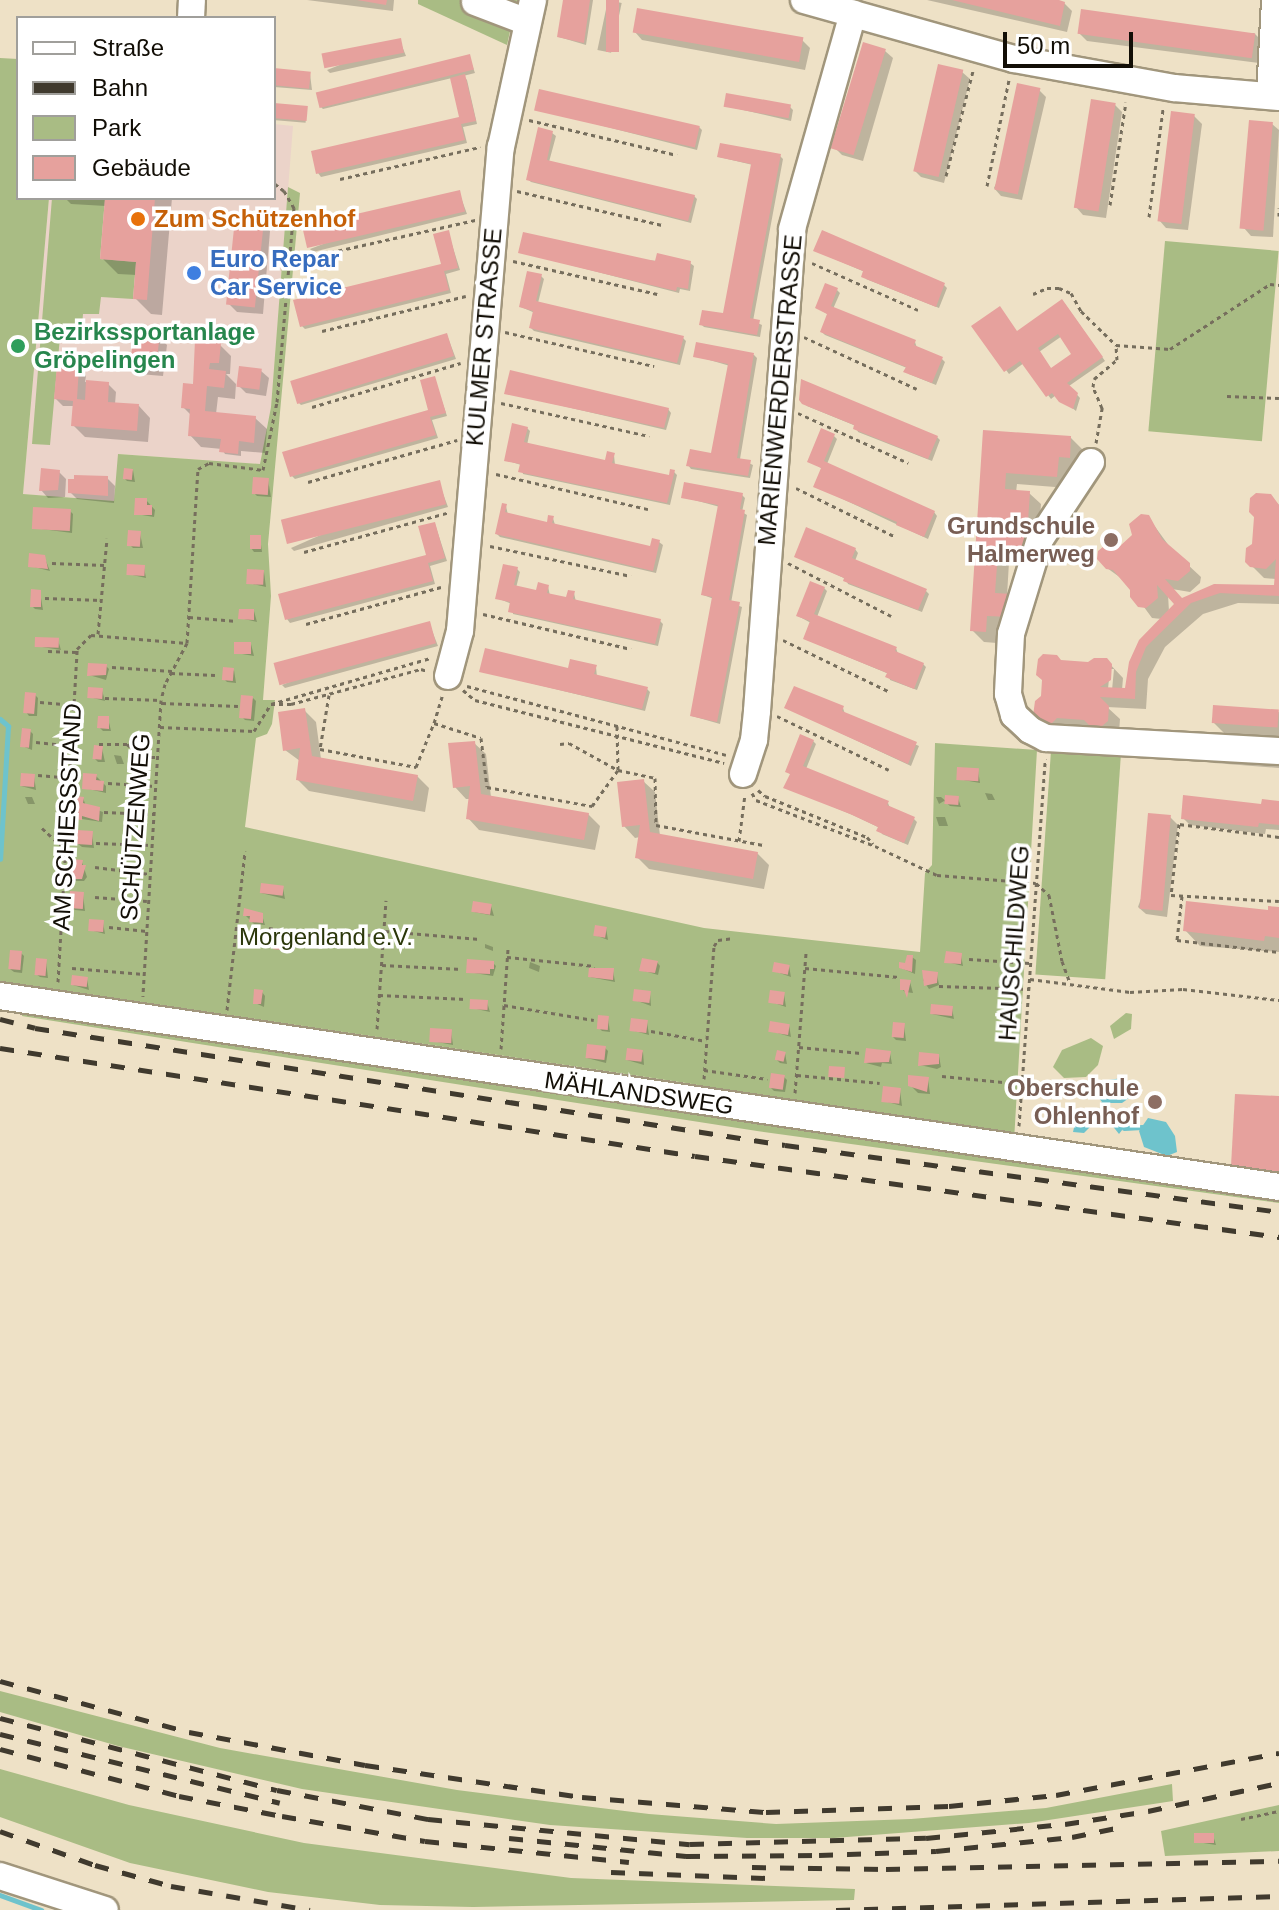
<!DOCTYPE html>
<html>
<head>
<meta charset="utf-8">
<style>
	body { margin:0 }
	#map { position:relative; width:1279px; height:1910px; overflow:hidden; background:#eee1c6; font-family:Helvetica,sans-serif }
	div>[style] { position:absolute }
	.industrial>* { inset:0; background:#ebd3c9 }
	.green>* { inset:0; background:#a9bc84; transform-origin:0 0 }
	.water>* { inset:0; background:#6ec3cc }
	.shadow>* { inset:0; background:#0003; transform-origin:0 0 }
	.stream>* { height:5px; margin:-2.5px; padding:0 2.5px; transform-origin:2.5px; border-radius:2.5px; background:#6ec3cc }
	.building>* { inset:0; background:#e6a19d; transform-origin:0 0 }
	.path>* { height:3px; margin-top:-1.5px; transform-origin:0; background:repeating-linear-gradient(90deg,#766e5d 0 4px,transparent 0 8px) }
	.roads { filter:drop-shadow(2px 0 #a1967c) drop-shadow(-2px 0 #a1967c) drop-shadow(0 2px #a1967c) drop-shadow(0 -2px #a1967c) }
	.minor>* { height:26px; margin:-13px; padding:0 13px; transform-origin:13px; border-radius:13px; background:#fff }
	.rail>* { height:5px; margin-top:-2.5px; transform-origin:0; background:repeating-linear-gradient(90deg,#403a2e 0 14px,transparent 0 28px) }
	.dots>* { width:22px; height:22px; translate:-50% -50%; box-sizing:border-box; border:4px solid #fff; border-radius:50% }
	span { translate:-50% -50%; white-space:nowrap; text-align:center; line-height:1.15; -webkit-text-stroke:7px #fff; paint-order:stroke }
	.food-label { font-size:24px; color:#c56008; font-weight:700 }
	.left { translate:0 -50%; text-align:left }
	.shop-label { font-size:24px; color:#366cbe; font-weight:700 }
	.leisure-label { font-size:24px; color:#27864d; font-weight:700 }
	.street-label { font-size:24px; color:#120e06 }
	.education-label { font-size:24px; color:#785e54; font-weight:700 }
	.right { translate:-100% -50%; text-align:right }
	.park-label { font-size:24px; color:#2b370a }
	.legend { position:absolute; left:16px; top:16px; width:260px; height:184px; box-sizing:border-box; background:#fff; border:2px solid #a09f9b; margin:0; padding:10px 14px; list-style:none; font-size:24px; color:#120e06 }
	.legend li { display:flex; align-items:center; gap:16px; height:40px }
	.legend b { width:40px; border:2px solid #a09f9b }
	.scale { position:absolute; left:1003px; top:32px; width:130px; height:36px; box-sizing:border-box; border:4px solid #120e06; border-top:0; padding-left:10px; font-size:24px; line-height:28px; white-space:nowrap; color:#120e06; -webkit-text-stroke:6px #fff; paint-order:stroke }
</style>
</head>
<body>
<div id="map">
	<div class="industrial">
		<i style="clip-path:polygon(274px 124px,293px 126px,271px 407px,260px 464px,119px 454px,115px 501px,23px 494px,49px 198px,274px 198px)"></i>
	</div>
	<div class="green">
		<i style="clip-path:polygon(418px 0,517px 0,507px 45px,418px 4px)"></i>
		<i style="clip-path:polygon(0 58px,18px 59px,18px 198px,49px 198px,23px 494px,114px 501px,118px 454px,260px 464px,271px 407px,288px 187px,300px 193px,268px 544px,271px 596px,263px 700px,275px 700px,272px 724px,267px 734px,256px 738px,245px 827px,704px 928px,920px 952px,925px 873px,932px 865px,935px 743px,1037px 750px,1014px 1141px,686px 1083px,0 981px)"></i>
		<i style="clip-path:polygon(52px 198px,105px 198px,100px 259px,136px 262px,133px 299px,101px 297px,99px 314px,83px 314px,81px 338px,60px 337px,50px 445px,32px 444px)"></i>
		<i style="left:1165px;top:241px;width:114px;height:191px;rotate:5deg"></i>
		<i style="left:1051px;top:751px;width:70px;height:224px;rotate:4deg"></i>
		<i style="clip-path:polygon(23px 1006px,1279px 1195px,1279px 1203px,757px 1131px,218px 1047px,22px 1016px)"></i>
		<i style="clip-path:polygon(1126px 1013px,1132px 1014px,1131px 1029px,1114px 1039px,1110px 1026px)"></i>
		<i style="clip-path:polygon(1091px 1038px,1103px 1046px,1098px 1065px,1086px 1077px,1064px 1078px,1053px 1067px,1062px 1050px)"></i>
		<i style="clip-path:polygon(0 1691px,220px 1748px,457px 1790px,649px 1814px,776px 1824px,911px 1819px,1046px 1808px,1172px 1784px,1173px 1801px,1029px 1823px,834px 1838px,747px 1838px,550px 1825px,302px 1789px,118px 1746px,0 1712px)"></i>
		<i style="clip-path:polygon(0 1769px,129px 1805px,304px 1843px,571px 1878px,855px 1889px,854px 1900px,473px 1907px,380px 1905px,268px 1892px,130px 1863px,0 1817px)"></i>
		<i style="clip-path:polygon(1279px 1805px,1279px 1851px,1165px 1856px,1161px 1831px)"></i>
	</div>
	<div class="water">
		<i style="clip-path:polygon(1122px 1078px,1131px 1086px,1132px 1096px,1122px 1103px,1103px 1103px,1090px 1088px,1102px 1081px)"></i>
		<i style="clip-path:polygon(1096px 1110px,1121px 1111px,1126px 1125px,1119px 1134px,1111px 1124px,1092px 1125px,1084px 1133px,1073px 1132px,1076px 1119px)"></i>
		<i style="clip-path:polygon(1148px 1118px,1166px 1122px,1175px 1136px,1177px 1152px,1167px 1156px,1144px 1147px,1139px 1131px)"></i>
	</div>
	<div class="shadow">
		<i style="clip-path:polygon(307px 0,394px 0,393px 11px)"></i>
		<i style="clip-path:polygon(565px 0,593px 0,586px 45px,559px 37px)"></i>
		<i style="left:608px;top:0;width:14px;height:51px;rotate:12deg"></i>
		<i style="clip-path:polygon(927px 0,1050px 0,1064px 3px,1072px 11px,1067px 32px)"></i>
		<i style="clip-path:polygon(635px 32px,802px 40px,810px 48px,805px 70px,642px 40px)"></i>
		<i style="clip-path:polygon(1254px 33px,1262px 41px,1259px 63px,1087px 41px,1080px 34px)"></i>
		<i style="clip-path:polygon(400px 41px,406px 56px,330px 73px,327px 70px)"></i>
		<i style="clip-path:polygon(885px 51px,893px 58px,863px 161px,842px 155px,835px 148px)"></i>
		<i style="clip-path:polygon(469px 56px,475px 73px,463px 76px,467px 80px,477px 124px,463px 127px,467px 143px,321px 177px,318px 173px,461px 118px,452px 78px,323px 109px,320px 106px)"></i>
		<i style="clip-path:polygon(274px 70px,310px 74px,312px 90px,274px 87px)"></i>
		<i style="clip-path:polygon(962px 72px,970px 79px,944px 183px,921px 177px,914px 170px)"></i>
		<i style="clip-path:polygon(1039px 90px,1046px 97px,1022px 200px,1001px 196px,994px 188px)"></i>
		<i style="left:274px;top:105px;width:33px;height:15px;rotate:5deg"></i>
		<i style="clip-path:polygon(1115px 105px,1122px 112px,1106px 218px,1083px 215px,1076px 207px)"></i>
		<i style="clip-path:polygon(726px 106px,790px 107px,793px 110px,791px 121px)"></i>
		<i style="clip-path:polygon(537px 109px,699px 127px,702px 130px,697px 150px)"></i>
		<i style="clip-path:polygon(1194px 116px,1202px 124px,1188px 230px,1166px 228px,1159px 220px)"></i>
		<i style="clip-path:polygon(1272px 124px,1279px 130px,1273px 237px,1251px 236px,1244px 228px)"></i>
		<i style="clip-path:polygon(552px 133px,556px 136px,549px 162px,694px 196px,697px 199px,691px 223px,531px 182px,528px 179px)"></i>
		<i style="clip-path:polygon(780px 156px,783px 159px,753px 321px,762px 325px,760px 337px,704px 327px,701px 324px,725px 316px,753px 165px,719px 157px)"></i>
		<i style="clip-path:polygon(459px 192px,467px 214px,313px 252px,310px 249px)"></i>
		<i style="clip-path:polygon(65px 198px,172px 198px,162px 315px,151px 314px,135px 298px,137px 275px,118px 274px,102px 258px,106px 206px,71px 204px)"></i>
		<i style="clip-path:polygon(263px 224px,270px 231px,263px 314px,237px 312px,229px 304px)"></i>
		<i style="clip-path:polygon(448px 232px,460px 270px,446px 274px,451px 293px,305px 329px,302px 326px,443px 266px)"></i>
		<i style="clip-path:polygon(816px 251px,944px 285px,947px 288px,939px 308px,866px 279px,865px 272px)"></i>
		<i style="clip-path:polygon(520px 252px,690px 263px,694px 266px,690px 291px,680px 289px,679px 293px)"></i>
		<i style="clip-path:polygon(541px 276px,544px 279px,538px 303px,683px 338px,686px 341px,680px 365px,534px 331px,531px 328px,535px 313px,521px 307px)"></i>
		<i style="clip-path:polygon(837px 290px,840px 293px,833px 309px,915px 342px,917px 348px,942px 359px,945px 362px,936px 385px,909px 374px,907px 368px,825px 335px,822px 332px,829px 315px,817px 308px)"></i>
		<i style="clip-path:polygon(evenodd,1065px 304px,1105px 361px,1069px 386px,1080px 398px,1076px 411px,1056px 395px,1051px 399px,1024px 363px,1009px 374px,974px 326px,1018px 333px,1065px 304px,1062px 336px,1074px 354px,1052px 370px,1039px 352px,1062px 336px)"></i>
		<i style="clip-path:polygon(447px 335px,456px 359px,301px 405px,298px 402px)"></i>
		<i style="clip-path:polygon(159px 337px,167px 345px,163px 376px,139px 374px,132px 366px)"></i>
		<i style="clip-path:polygon(220px 345px,231px 356px,230px 374px,226px 374px,236px 384px,235px 399px,218px 397px,216px 414px,255px 418px,267px 429px,265px 453px,241px 451px,241px 456px,225px 454px,222px 449px,201px 447px,190px 435px,192px 416px,183px 407px)"></i>
		<i style="clip-path:polygon(754px 355px,757px 358px,740px 459px,753px 465px,750px 478px,691px 469px,688px 465px,713px 456px,730px 366px,696px 356px)"></i>
		<i style="clip-path:polygon(78px 369px,86px 376px,85px 382px,108px 384px,116px 392px,115px 404px,139px 406px,150px 418px,148px 442px,85px 437px,73px 425px,75px 406px,63px 406px,56px 399px)"></i>
		<i style="clip-path:polygon(261px 371px,269px 378px,266px 396px,246px 393px,239px 386px)"></i>
		<i style="clip-path:polygon(434px 378px,447px 416px,432px 420px,438px 438px,295px 479px,292px 476px,431px 411px)"></i>
		<i style="clip-path:polygon(507px 393px,668px 409px,671px 413px,666px 430px)"></i>
		<i style="clip-path:polygon(801px 399px,937px 437px,940px 440px,932px 461px,858px 432px,856px 426px,807px 406px)"></i>
		<i style="clip-path:polygon(527px 428px,530px 431px,527px 445px,606px 462px,614px 455px,615px 465px,670px 477px,674px 472px,677px 475px,670px 505px,523px 474px,521px 465px,506px 460px)"></i>
		<i style="clip-path:polygon(985px 432px,1071px 438px,1082px 449px,1081px 469px,1070px 468px,1068px 488px,1017px 484px,1016px 492px,1029px 493px,1041px 504px,1037px 564px,1009px 562px,1007px 596px,1022px 628px,998px 626px,997px 643px,984px 642px,972px 630px)"></i>
		<i style="clip-path:polygon(834px 436px,837px 439px,827px 464px,934px 512px,937px 516px,928px 539px,815px 486px,823px 469px,809px 461px)"></i>
		<i style="clip-path:polygon(133px 470px,135px 482px,127px 481px,124px 478px)"></i>
		<i style="clip-path:polygon(59px 472px,66px 479px,65px 497px,48px 498px,41px 490px)"></i>
		<i style="clip-path:polygon(107px 478px,115px 486px,114px 503px,77px 499px,70px 492px)"></i>
		<i style="clip-path:polygon(268px 480px,271px 497px,257px 496px,254px 493px)"></i>
		<i style="clip-path:polygon(439px 483px,448px 507px,294px 551px,291px 548px)"></i>
		<i style="clip-path:polygon(742px 495px,745px 498px,742px 512px,747px 515px,731px 603px,742px 607px,720px 724px,692px 716px,714px 599px,703px 595px,720px 507px,683px 497px)"></i>
		<i style="clip-path:polygon(evenodd,1270px 496px,1279px 505px,1279px 604px,1238px 603px,1203px 614px,1165px 647px,1148px 679px,1146px 709px,1107px 707px,1120px 719px,1119px 733px,1052px 733px,1035px 715px,1061px 662px,1089px 664px,1106px 660px,1123px 678px,1122px 690px,1127px 690px,1131px 663px,1162px 619px,1152px 618px,1125px 581px,1107px 568px,1148px 517px,1172px 550px,1201px 577px,1200px 583px,1190px 592px,1172px 589px,1182px 600px,1215px 586px,1276px 587px,1276px 579px,1264px 578px,1247px 561px,1270px 496px,1168px 594px,1177px 604px,1169px 612px,1168px 594px,1270px 496px,1110px 669px,1114px 669px,1112px 690px,1108px 689px,1110px 669px)"></i>
		<i style="clip-path:polygon(146px 500px,155px 510px,154px 517px,136px 514px)"></i>
		<i style="clip-path:polygon(506px 506px,508px 515px,548px 524px,553px 518px,555px 525px,651px 548px,659px 542px,663px 545px,656px 573px,500px 537px,497px 534px)"></i>
		<i style="clip-path:polygon(70px 511px,73px 514px,72px 533px,34px 528px)"></i>
		<i style="clip-path:polygon(435px 524px,447px 561px,430px 566px,435px 584px,290px 623px,287px 619px,281px 596px,428px 556px)"></i>
		<i style="clip-path:polygon(140px 533px,143px 548px,133px 548px,130px 545px)"></i>
		<i style="clip-path:polygon(260px 537px,262px 552px,254px 552px,251px 548px)"></i>
		<i style="clip-path:polygon(855px 549px,858px 553px,855px 561px,926px 591px,929px 594px,922px 612px,848px 584px,846px 579px,796px 556px)"></i>
		<i style="clip-path:polygon(44px 556px,50px 571px,30px 566px)"></i>
		<i style="clip-path:polygon(144px 567px,146px 578px,128px 574px)"></i>
		<i style="clip-path:polygon(517px 569px,520px 572px,516px 588px,537px 593px,548px 586px,550px 596px,567px 600px,574px 593px,576px 602px,660px 621px,663px 624px,658px 646px,513px 614px,512px 604px,497px 598px)"></i>
		<i style="clip-path:polygon(264px 572px,266px 587px,248px 583px)"></i>
		<i style="clip-path:polygon(824px 588px,827px 591px,817px 617px,896px 648px,898px 654px,923px 664px,926px 667px,917px 690px,890px 680px,889px 674px,805px 639px,811px 623px,798px 616px)"></i>
		<i style="clip-path:polygon(40px 592px,43px 610px,35px 609px,32px 606px)"></i>
		<i style="clip-path:polygon(254px 611px,257px 622px,240px 618px)"></i>
		<i style="clip-path:polygon(429px 623px,438px 646px,285px 688px,282px 685px)"></i>
		<i style="clip-path:polygon(58px 640px,61px 650px,36px 646px)"></i>
		<i style="clip-path:polygon(251px 644px,254px 656px,236px 653px)"></i>
		<i style="clip-path:polygon(106px 666px,109px 669px,106px 680px,89px 675px)"></i>
		<i style="clip-path:polygon(596px 667px,597px 677px,647px 689px,650px 692px,645px 711px,481px 671px)"></i>
		<i style="clip-path:polygon(234px 670px,236px 683px,227px 682px,224px 679px)"></i>
		<i style="clip-path:polygon(102px 690px,105px 701px,89px 697px)"></i>
		<i style="clip-path:polygon(35px 695px,38px 698px,37px 716px,29px 716px,26px 712px)"></i>
		<i style="clip-path:polygon(253px 698px,256px 701px,254px 721px,245px 720px,242px 717px)"></i>
		<i style="clip-path:polygon(787px 708px,843px 708px,845px 714px,919px 746px,911px 766px)"></i>
		<i style="clip-path:polygon(304px 710px,316px 722px,321px 759px,417px 776px,429px 788px,425px 812px,309px 791px,298px 780px,300px 761px,285px 750px)"></i>
		<i style="clip-path:polygon(1279px 712px,1279px 738px,1225px 734px,1214px 723px)"></i>
		<i style="clip-path:polygon(108px 718px,111px 731px,103px 731px,100px 728px)"></i>
		<i style="clip-path:polygon(30px 731px,33px 734px,32px 750px,22px 746px)"></i>
		<i style="clip-path:polygon(813px 741px,816px 744px,806px 769px,888px 803px,890px 808px,914px 819px,917px 822px,908px 845px,882px 834px,880px 828px,855px 816px,786px 787px,791px 775px,787px 771px)"></i>
		<i style="clip-path:polygon(474px 743px,486px 754px,491px 797px,588px 814px,600px 826px,595px 850px,479px 830px,468px 818px,470px 799px,466px 799px,455px 787px)"></i>
		<i style="clip-path:polygon(102px 748px,105px 762px,98px 762px,95px 759px)"></i>
		<i style="clip-path:polygon(114px 755px,121px 756px,124px 764px,117px 764px)"></i>
		<i style="clip-path:polygon(1211px 760px,1279px 760px,1279px 768px,1214px 763px)"></i>
		<i style="clip-path:polygon(978px 770px,980px 783px,958px 779px)"></i>
		<i style="clip-path:polygon(34px 776px,36px 790px,21px 786px)"></i>
		<i style="clip-path:polygon(96px 776px,106px 786px,106px 793px,84px 788px)"></i>
		<i style="clip-path:polygon(643px 781px,655px 792px,660px 836px,757px 853px,769px 865px,764px 889px,649px 869px,637px 857px,640px 837px,635px 838px,624px 826px)"></i>
		<i style="clip-path:polygon(985px 793px,992px 794px,995px 800px,988px 800px)"></i>
		<i style="clip-path:polygon(25px 797px,32px 797px,35px 804px,28px 804px)"></i>
		<i style="clip-path:polygon(936px 797px,941px 797px,947px 802px,958px 798px,961px 807px,950px 806px,944px 801px,939px 804px)"></i>
		<i style="clip-path:polygon(83px 798px,86px 806px,103px 812px,102px 822px,75px 818px)"></i>
		<i style="clip-path:polygon(1279px 803px,1279px 830px,1266px 829px,1265px 834px,1190px 825px,1183px 818px)"></i>
		<i style="clip-path:polygon(936px 817px,945px 817px,948px 826px,939px 826px)"></i>
		<i style="clip-path:polygon(1170px 817px,1178px 825px,1167px 917px,1146px 914px,1138px 907px)"></i>
		<i style="clip-path:polygon(92px 833px,94px 848px,82px 847px,78px 844px)"></i>
		<i style="clip-path:polygon(82px 862px,87px 877px,84px 881px,75px 881px,72px 878px)"></i>
		<i style="clip-path:polygon(283px 888px,285px 899px,261px 893px)"></i>
		<i style="clip-path:polygon(83px 894px,85px 911px,75px 910px,71px 907px)"></i>
		<i style="clip-path:polygon(491px 906px,494px 916px,474px 912px)"></i>
		<i style="clip-path:polygon(1279px 909px,1279px 952px,1200px 946px,1185px 930px)"></i>
		<i style="clip-path:polygon(1018px 914px,1024px 914px,1027px 922px,1021px 922px)"></i>
		<i style="clip-path:polygon(245px 915px,262px 915px,265px 925px,254px 924px)"></i>
		<i style="clip-path:polygon(103px 922px,105px 934px,90px 930px)"></i>
		<i style="clip-path:polygon(606px 928px,608px 940px,595px 935px)"></i>
		<i style="clip-path:polygon(289px 941px,291px 953px,275px 949px)"></i>
		<i style="clip-path:polygon(485px 944px,493px 947px,493px 951px,485px 948px)"></i>
		<i style="clip-path:polygon(21px 953px,24px 956px,22px 973px,14px 972px,10px 969px)"></i>
		<i style="clip-path:polygon(961px 955px,963px 966px,947px 962px)"></i>
		<i style="clip-path:polygon(912px 957px,916px 960px,915px 974px,901px 968px)"></i>
		<i style="clip-path:polygon(46px 961px,48px 978px,40px 977px,36px 974px)"></i>
		<i style="clip-path:polygon(530px 962px,540px 966px,539px 972px,529px 968px)"></i>
		<i style="clip-path:polygon(657px 962px,660px 966px,658px 975px,641px 970px)"></i>
		<i style="clip-path:polygon(493px 963px,496px 966px,493px 976px,468px 972px)"></i>
		<i style="clip-path:polygon(789px 966px,791px 977px,774px 971px)"></i>
		<i style="clip-path:polygon(613px 970px,615px 982px,590px 977px)"></i>
		<i style="clip-path:polygon(924px 972px,937px 974px,939px 985px,929px 989px,923px 980px)"></i>
		<i style="clip-path:polygon(87px 979px,89px 990px,73px 985px)"></i>
		<i style="clip-path:polygon(910px 982px,913px 993px,905px 992px,902px 989px)"></i>
		<i style="clip-path:polygon(262px 992px,265px 996px,264px 1007px,255px 1003px)"></i>
		<i style="clip-path:polygon(650px 993px,651px 1006px,635px 1000px)"></i>
		<i style="clip-path:polygon(784px 994px,786px 1007px,771px 1002px)"></i>
		<i style="clip-path:polygon(487px 1002px,490px 1012px,472px 1008px)"></i>
		<i style="clip-path:polygon(952px 1008px,954px 1019px,932px 1014px)"></i>
		<i style="clip-path:polygon(608px 1018px,610px 1032px,602px 1031px,599px 1028px)"></i>
		<i style="clip-path:polygon(647px 1022px,649px 1035px,631px 1030px)"></i>
		<i style="clip-path:polygon(789px 1025px,791px 1037px,771px 1031px)"></i>
		<i style="clip-path:polygon(904px 1025px,906px 1041px,896px 1040px,893px 1037px)"></i>
		<i style="clip-path:polygon(451px 1030px,453px 1045px,432px 1041px)"></i>
		<i style="clip-path:polygon(605px 1048px,608px 1051px,606px 1063px,587px 1058px)"></i>
		<i style="clip-path:polygon(643px 1052px,644px 1065px,627px 1060px)"></i>
		<i style="clip-path:polygon(785px 1053px,787px 1064px,780px 1063px,777px 1060px)"></i>
		<i style="clip-path:polygon(890px 1053px,892px 1064px,882px 1063px,881px 1067px,866px 1063px)"></i>
		<i style="clip-path:polygon(939px 1056px,941px 1067px,937px 1069px,920px 1065px)"></i>
		<i style="clip-path:polygon(784px 1077px,787px 1080px,785px 1092px,774px 1091px,771px 1088px)"></i>
		<i style="clip-path:polygon(928px 1079px,930px 1094px,918px 1093px,910px 1085px)"></i>
		<i style="clip-path:polygon(900px 1090px,902px 1106px,884px 1101px)"></i>
		<i style="clip-path:polygon(1213px 1835px,1216px 1845px,1197px 1842px)"></i>
	</div>
	<div class="stream">
		<i style="left:0;top:719px;width:11px;rotate:41deg"></i>
		<i style="left:8px;top:726px;width:133px;rotate:93.4deg"></i>
		<i style="left:1101px;top:1111px;width:8px;rotate:-76deg"></i>
		<i style="left:1124px;top:1128px;width:18px;rotate:-3deg"></i>
		<i style="left:0;top:1895px;width:44px;rotate:20.1deg"></i>
	</div>
	<div class="building">
		<i style="clip-path:polygon(357px 0,387px 0,386px 5px)"></i>
		<i style="clip-path:polygon(563px 0,590px 0,584px 43px,557px 37px)"></i>
		<i style="left:606px;top:0;width:13px;height:52px"></i>
		<i style="clip-path:polygon(952px 0,1059px 0,1065px 2px,1060px 26px)"></i>
		<i style="left:637px;top:8px;width:169px;height:25px;rotate:10deg"></i>
		<i style="left:1081px;top:9px;width:176px;height:25px;rotate:8deg"></i>
		<i style="left:401px;top:38px;width:15px;height:81px;rotate:79deg"></i>
		<i style="left:863px;top:42px;width:24px;height:111px;rotate:17deg"></i>
		<i style="left:470px;top:54px;width:16px;height:159px;rotate:76deg"></i>
		<i style="left:938px;top:64px;width:26px;height:110px;rotate:13deg"></i>
		<i style="left:274px;top:68px;width:37px;height:17px;rotate:6deg"></i>
		<i style="clip-path:polygon(465px 74px,476px 121px,461px 124px,465px 140px,316px 174px,311px 151px,459px 117px,450px 78px)"></i>
		<i style="left:1017px;top:83px;width:24px;height:109px;rotate:12deg"></i>
		<i style="left:539px;top:89px;width:165px;height:22px;rotate:13deg"></i>
		<i style="left:726px;top:93px;width:66px;height:14px;rotate:10deg"></i>
		<i style="left:1091px;top:99px;width:25px;height:110px;rotate:9deg"></i>
		<i style="left:274px;top:103px;width:34px;height:15px;rotate:5deg"></i>
		<i style="left:1171px;top:111px;width:24px;height:111px;rotate:7deg"></i>
		<i style="left:1249px;top:120px;width:24px;height:109px;rotate:5deg"></i>
		<i style="clip-path:polygon(538px 127px,553px 131px,547px 160px,695px 195px,688px 221px,526px 180px)"></i>
		<i style="clip-path:polygon(720px 143px,781px 154px,750px 318px,760px 320px,757px 335px,699px 325px,702px 310px,723px 313px,751px 164px,717px 157px)"></i>
		<i style="left:460px;top:190px;width:22px;height:162px;rotate:77deg"></i>
		<i style="clip-path:polygon(105px 198px,155px 198px,147px 300px,133px 299px,136px 262px,100px 259px)"></i>
		<i style="left:235px;top:219px;width:29px;height:86px;rotate:6deg"></i>
		<i style="clip-path:polygon(449px 230px,458px 268px,444px 271px,449px 290px,300px 327px,293px 300px,441px 264px,433px 234px)"></i>
		<i style="clip-path:polygon(822px 230px,945px 283px,936px 307px,861px 277px,863px 271px,813px 251px)"></i>
		<i style="clip-path:polygon(523px 232px,655px 261px,657px 253px,691px 261px,688px 289px,677px 287px,676px 291px,518px 253px)"></i>
		<i style="clip-path:polygon(527px 271px,542px 274px,536px 301px,684px 336px,677px 363px,529px 328px,533px 311px,519px 307px)"></i>
		<i style="clip-path:polygon(825px 283px,838px 288px,831px 306px,916px 340px,914px 345px,943px 357px,932px 383px,903px 372px,906px 367px,820px 332px,827px 314px,815px 308px)"></i>
		<i style="clip-path:polygon(evenodd,1062px 299px,1103px 357px,1067px 383px,1078px 393px,1073px 409px,1059px 402px,1052px 393px,1046px 397px,1020px 361px,1004px 372px,971px 326px,1000px 306px,1017px 331px,1062px 299px,1058px 334px,1071px 354px,1051px 368px,1038px 348px,1058px 334px)"></i>
		<i style="left:134px;top:332px;width:26px;height:35px;rotate:7deg"></i>
		<i style="left:447px;top:333px;width:24px;height:164px;rotate:73deg"></i>
		<i style="clip-path:polygon(195px 340px,221px 343px,219px 363px,210px 363px,209px 369px,226px 371px,224px 388px,207px 386px,205px 411px,256px 416px,254px 443px,239px 441px,238px 454px,219px 452px,221px 439px,188px 436px,190px 409px,181px 408px,183px 383px,193px 384px)"></i>
		<i style="clip-path:polygon(696px 342px,754px 353px,737px 458px,751px 460px,748px 476px,686px 466px,690px 449px,711px 453px,728px 364px,693px 357px)"></i>
		<i style="clip-path:polygon(57px 365px,79px 367px,77px 399px,85px 400px,86px 380px,109px 382px,108px 402px,139px 404px,137px 431px,71px 426px,73px 401px,54px 399px)"></i>
		<i style="left:239px;top:366px;width:23px;height:21px;rotate:7deg"></i>
		<i style="clip-path:polygon(510px 370px,669px 408px,664px 428px,504px 394px)"></i>
		<i style="clip-path:polygon(435px 376px,446px 413px,430px 417px,436px 435px,290px 477px,282px 452px,428px 410px,420px 380px)"></i>
		<i style="clip-path:polygon(801px 379px,938px 436px,928px 459px,853px 429px,854px 425px,802px 404px,799px 400px)"></i>
		<i style="clip-path:polygon(512px 423px,528px 427px,524px 442px,605px 460px,607px 451px,615px 453px,612px 463px,669px 475px,670px 469px,675px 470px,667px 503px,518px 472px,520px 464px,504px 461px)"></i>
		<i style="clip-path:polygon(821px 428px,835px 434px,824px 461px,935px 511px,924px 537px,896px 525px,897px 522px,813px 487px,821px 468px,807px 462px)"></i>
		<i style="clip-path:polygon(983px 430px,1071px 436px,1070px 458px,1059px 457px,1057px 477px,1006px 473px,1005px 489px,1030px 491px,1026px 553px,998px 552px,995px 593px,1012px 594px,1011px 617px,987px 616px,986px 632px,970px 631px)"></i>
		<i style="clip-path:polygon(41px 468px,60px 470px,58px 490px,39px 491px)"></i>
		<i style="left:124px;top:468px;width:9px;height:11px;rotate:6deg"></i>
		<i style="clip-path:polygon(74px 475px,108px 476px,108px 496px,68px 493px,68px 479px,74px 479px)"></i>
		<i style="left:253px;top:477px;width:16px;height:17px;rotate:4deg"></i>
		<i style="left:440px;top:480px;width:25px;height:164px;rotate:76deg"></i>
		<i style="clip-path:polygon(684px 482px,743px 493px,740px 509px,745px 510px,729px 600px,740px 602px,717px 722px,690px 716px,712px 597px,701px 595px,718px 505px,681px 498px)"></i>
		<i style="clip-path:polygon(1256px 493px,1271px 494px,1279px 505px,1279px 596px,1220px 593px,1191px 603px,1146px 647px,1136px 672px,1135px 699px,1100px 697px,1109px 706px,1108px 721px,1102px 726px,1089px 725px,1084px 720px,1057px 718px,1052px 723px,1039px 722px,1033px 716px,1035px 701px,1041px 696px,1042px 680px,1036px 675px,1038px 659px,1043px 654px,1057px 655px,1061px 660px,1088px 662px,1094px 658px,1107px 658px,1112px 664px,1111px 680px,1100px 687px,1125px 688px,1129px 662px,1139px 640px,1174px 604px,1157px 585px,1158px 598px,1146px 608px,1138px 607px,1130px 597px,1130px 590px,1113px 570px,1106px 569px,1097px 559px,1098px 551px,1110px 541px,1120px 546px,1132px 535px,1129px 524px,1141px 514px,1149px 515px,1162px 539px,1190px 563px,1190px 571px,1178px 581px,1165px 579px,1182px 598px,1214px 584px,1274px 585px,1276px 559px,1266px 569px,1250px 567px,1245px 562px,1246px 548px,1252px 544px,1254px 517px,1249px 512px,1250px 498px)"></i>
		<i style="clip-path:polygon(135px 498px,147px 498px,147px 505px,152px 505px,152px 515px,134px 515px)"></i>
		<i style="clip-path:polygon(502px 503px,507px 504px,505px 512px,547px 522px,548px 515px,554px 516px,552px 523px,650px 546px,652px 538px,660px 540px,653px 571px,495px 534px)"></i>
		<i style="left:33px;top:507px;width:38px;height:22px;rotate:3deg"></i>
		<i style="clip-path:polygon(435px 522px,445px 558px,428px 563px,433px 581px,285px 620px,278px 594px,426px 555px,418px 526px)"></i>
		<i style="clip-path:polygon(806px 527px,856px 548px,852px 558px,927px 589px,918px 610px,843px 581px,844px 578px,794px 557px)"></i>
		<i style="left:128px;top:530px;width:13px;height:16px;rotate:4deg"></i>
		<i style="left:250px;top:535px;width:11px;height:14px"></i>
		<i style="clip-path:polygon(29px 553px,45px 555px,48px 569px,28px 567px)"></i>
		<i style="left:127px;top:564px;width:18px;height:11px;rotate:3deg"></i>
		<i style="clip-path:polygon(503px 564px,518px 567px,514px 585px,536px 590px,538px 582px,545px 584px,549px 585px,547px 593px,566px 597px,568px 590px,575px 591px,573px 599px,661px 619px,655px 644px,508px 612px,510px 602px,495px 599px)"></i>
		<i style="left:247px;top:569px;width:17px;height:15px;rotate:3deg"></i>
		<i style="clip-path:polygon(810px 581px,825px 587px,814px 614px,897px 647px,895px 651px,924px 663px,914px 689px,885px 677px,887px 673px,803px 639px,810px 621px,796px 616px)"></i>
		<i style="clip-path:polygon(31px 589px,41px 590px,41px 607px,30px 607px)"></i>
		<i style="clip-path:polygon(239px 609px,254px 609px,254px 620px,238px 619px)"></i>
		<i style="left:430px;top:621px;width:23px;height:162px;rotate:75deg"></i>
		<i style="left:35px;top:637px;width:24px;height:10px;rotate:2deg"></i>
		<i style="left:234px;top:642px;width:17px;height:12px"></i>
		<i style="clip-path:polygon(485px 648px,568px 668px,570px 659px,597px 665px,594px 674px,648px 687px,642px 709px,479px 672px)"></i>
		<i style="clip-path:polygon(88px 663px,107px 664px,106px 675px,87px 676px)"></i>
		<i style="left:223px;top:667px;width:11px;height:13px;rotate:5deg"></i>
		<i style="clip-path:polygon(794px 686px,844px 706px,842px 711px,917px 742px,908px 764px,784px 708px)"></i>
		<i style="left:88px;top:687px;width:15px;height:11px;rotate:4deg"></i>
		<i style="left:25px;top:692px;width:11px;height:21px;rotate:5deg"></i>
		<i style="left:241px;top:695px;width:12px;height:23px;rotate:5deg"></i>
		<i style="left:1213px;top:705px;width:66px;height:18px;rotate:4deg"></i>
		<i style="clip-path:polygon(305px 708px,312px 756px,418px 775px,413px 801px,296px 780px,300px 748px,283px 751px,278px 712px)"></i>
		<i style="clip-path:polygon(98px 716px,109px 716px,109px 729px,97px 728px)"></i>
		<i style="left:22px;top:728px;width:9px;height:19px;rotate:6deg"></i>
		<i style="clip-path:polygon(800px 734px,814px 740px,803px 766px,889px 801px,887px 805px,915px 817px,904px 843px,876px 831px,878px 827px,850px 814px,783px 788px,790px 774px,785px 772px)"></i>
		<i style="clip-path:polygon(475px 741px,481px 794px,589px 813px,584px 840px,466px 819px,470px 786px,453px 788px,448px 743px)"></i>
		<i style="left:94px;top:745px;width:9px;height:14px;rotate:6deg"></i>
		<i style="left:957px;top:767px;width:22px;height:13px;rotate:3deg"></i>
		<i style="left:21px;top:773px;width:14px;height:13px;rotate:4deg"></i>
		<i style="clip-path:polygon(83px 773px,97px 774px,96px 780px,104px 781px,103px 791px,82px 789px)"></i>
		<i style="clip-path:polygon(644px 779px,650px 832px,758px 852px,753px 879px,635px 858px,640px 825px,622px 827px,617px 782px)"></i>
		<i style="left:945px;top:795px;width:14px;height:9px;rotate:4deg"></i>
		<i style="clip-path:polygon(1183px 795px,1261px 804px,1262px 799px,1279px 801px,1279px 825px,1259px 823px,1258px 827px,1181px 819px)"></i>
		<i style="clip-path:polygon(75px 796px,84px 797px,83px 803px,100px 807px,99px 821px,82px 816px,82px 820px,73px 819px)"></i>
		<i style="left:1148px;top:813px;width:23px;height:96px;rotate:5deg"></i>
		<i style="left:77px;top:830px;width:16px;height:14px;rotate:4deg"></i>
		<i style="clip-path:polygon(71px 859px,83px 860px,82px 865px,86px 865px,82px 879px,70px 879px)"></i>
		<i style="left:261px;top:883px;width:23px;height:10px;rotate:7deg"></i>
		<i style="left:70px;top:891px;width:14px;height:17px;rotate:4deg"></i>
		<i style="left:473px;top:901px;width:19px;height:11px;rotate:9deg"></i>
		<i style="clip-path:polygon(1186px 901px,1268px 910px,1268px 906px,1279px 907px,1279px 938px,1265px 936px,1264px 941px,1183px 931px)"></i>
		<i style="clip-path:polygon(244px 908px,263px 913px,263px 923px,249px 922px,250px 916px,243px 916px)"></i>
		<i style="left:89px;top:919px;width:15px;height:12px;rotate:4deg"></i>
		<i style="left:595px;top:925px;width:12px;height:11px;rotate:9deg"></i>
		<i style="clip-path:polygon(274px 938px,290px 939px,288px 951px,273px 949px)"></i>
		<i style="left:10px;top:950px;width:12px;height:19px;rotate:5deg"></i>
		<i style="clip-path:polygon(946px 951px,962px 953px,961px 964px,944px 963px)"></i>
		<i style="clip-path:polygon(907px 955px,913px 955px,912px 972px,899px 968px,899px 962px,905px 963px)"></i>
		<i style="left:36px;top:958px;width:11px;height:17px;rotate:5deg"></i>
		<i style="clip-path:polygon(642px 958px,658px 961px,655px 973px,639px 971px)"></i>
		<i style="clip-path:polygon(467px 959px,494px 961px,494px 969px,490px 969px,490px 974px,466px 973px)"></i>
		<i style="left:774px;top:962px;width:16px;height:10px;rotate:11deg"></i>
		<i style="clip-path:polygon(589px 968px,614px 968px,613px 980px,588px 977px)"></i>
		<i style="clip-path:polygon(922px 970px,938px 972px,937px 983px,924px 986px)"></i>
		<i style="left:72px;top:975px;width:16px;height:10px;rotate:7deg"></i>
		<i style="clip-path:polygon(900px 979px,911px 980px,907px 998px,904px 990px,900px 990px)"></i>
		<i style="clip-path:polygon(254px 989px,263px 990px,261px 1004px,253px 1004px)"></i>
		<i style="left:634px;top:989px;width:17px;height:12px;rotate:7deg"></i>
		<i style="left:770px;top:990px;width:15px;height:13px;rotate:8deg"></i>
		<i style="left:470px;top:999px;width:18px;height:10px;rotate:3deg"></i>
		<i style="left:931px;top:1004px;width:22px;height:10px;rotate:5deg"></i>
		<i style="left:598px;top:1015px;width:11px;height:14px;rotate:5deg"></i>
		<i style="left:631px;top:1018px;width:17px;height:13px;rotate:7deg"></i>
		<i style="left:770px;top:1021px;width:20px;height:11px;rotate:9deg"></i>
		<i style="left:893px;top:1022px;width:12px;height:15px;rotate:5deg"></i>
		<i style="left:430px;top:1028px;width:22px;height:14px;rotate:3deg"></i>
		<i style="left:587px;top:1044px;width:19px;height:14px;rotate:6deg"></i>
		<i style="left:627px;top:1048px;width:16px;height:12px;rotate:7deg"></i>
		<i style="clip-path:polygon(866px 1048px,891px 1051px,889px 1062px,864px 1063px)"></i>
		<i style="left:777px;top:1050px;width:9px;height:10px;rotate:13deg"></i>
		<i style="clip-path:polygon(919px 1052px,939px 1054px,939px 1064px,918px 1066px)"></i>
		<i style="left:829px;top:1066px;width:16px;height:11px;rotate:4deg"></i>
		<i style="left:771px;top:1073px;width:14px;height:15px;rotate:8deg"></i>
		<i style="clip-path:polygon(908px 1075px,929px 1077px,927px 1092px,908px 1086px)"></i>
		<i style="left:883px;top:1086px;width:18px;height:16px;rotate:6deg"></i>
		<i style="clip-path:polygon(1235px 1094px,1279px 1096px,1279px 1174px,1231px 1166px)"></i>
		<i style="left:1194px;top:1833px;width:20px;height:10px"></i>
	</div>
	<div class="path">
		<i style="left:529px;top:120px;width:152px;rotate:13.3deg"></i>
		<i style="left:946px;top:176px;width:108px;rotate:-75.6deg"></i>
		<i style="left:340px;top:179px;width:144px;rotate:-12.9deg"></i>
		<i style="left:987px;top:186px;width:108px;rotate:-78.3deg"></i>
		<i style="left:517px;top:191px;width:149px;rotate:13.2deg"></i>
		<i style="left:1110px;top:205px;width:104px;rotate:-81.2deg"></i>
		<i style="left:1279px;top:216px;width:8px;rotate:-90deg"></i>
		<i style="left:1149px;top:217px;width:109px;rotate:-82.6deg"></i>
		<i style="left:323px;top:254px;width:156px;rotate:-12.6deg"></i>
		<i style="left:513px;top:261px;width:148px;rotate:12.9deg"></i>
		<i style="left:812px;top:263px;width:116px;rotate:23.9deg"></i>
		<i style="left:1033px;top:294px;width:15px;rotate:-23deg"></i>
		<i style="left:1047px;top:288px;width:12px"></i>
		<i style="left:1059px;top:288px;width:13px;rotate:23deg"></i>
		<i style="left:1071px;top:293px;width:21px;rotate:61deg"></i>
		<i style="left:1081px;top:311px;width:49px;rotate:44.2deg"></i>
		<i style="left:1116px;top:345px;width:54px;rotate:4.2deg"></i>
		<i style="left:1170px;top:349px;width:119px;rotate:-33deg"></i>
		<i style="left:1270px;top:284px;width:9px;rotate:6deg"></i>
		<i style="left:322px;top:331px;width:148px;rotate:-13.7deg"></i>
		<i style="left:505px;top:332px;width:153px;rotate:12.9deg"></i>
		<i style="left:804px;top:337px;width:124px;rotate:24.7deg"></i>
		<i style="left:1227px;top:396px;width:52px;rotate:2.2deg"></i>
		<i style="left:501px;top:403px;width:152px;rotate:12.6deg"></i>
		<i style="left:312px;top:407px;width:155px;rotate:-16.5deg"></i>
		<i style="left:798px;top:413px;width:121px;rotate:24.4deg"></i>
		<i style="left:1096px;top:443px;width:36px;rotate:-80deg"></i>
		<i style="left:1102px;top:408px;width:23px;rotate:-113deg"></i>
		<i style="left:1093px;top:387px;width:8px;rotate:-83deg"></i>
		<i style="left:1094px;top:379px;width:30px;rotate:-40deg"></i>
		<i style="left:1117px;top:360px;width:15px;rotate:-94deg"></i>
		<i style="left:496px;top:474px;width:156px;rotate:13deg"></i>
		<i style="left:308px;top:482px;width:155px;rotate:-15.7deg"></i>
		<i style="left:796px;top:488px;width:111px;rotate:26.1deg"></i>
		<i style="left:490px;top:546px;width:144px;rotate:12deg"></i>
		<i style="left:304px;top:552px;width:151px;rotate:-15.3deg"></i>
		<i style="left:52px;top:563px;width:52px;rotate:2.2deg"></i>
		<i style="left:788px;top:563px;width:116px;rotate:27.2deg"></i>
		<i style="left:45px;top:598px;width:56px;rotate:2deg"></i>
		<i style="left:483px;top:614px;width:152px;rotate:13.3deg"></i>
		<i style="left:189px;top:617px;width:48px;rotate:4.8deg"></i>
		<i style="left:306px;top:624px;width:140px;rotate:-15.3deg"></i>
		<i style="left:98px;top:634px;width:96px;rotate:-84.6deg"></i>
		<i style="left:783px;top:640px;width:117px;rotate:25.9deg"></i>
		<i style="left:187px;top:643px;width:174px;rotate:-86.4deg"></i>
		<i style="left:198px;top:469px;width:13px;rotate:-29deg"></i>
		<i style="left:209px;top:463px;width:54px;rotate:7.4deg"></i>
		<i style="left:263px;top:470px;width:69px;rotate:-78.4deg"></i>
		<i style="left:277px;top:402px;width:195px;rotate:-85deg"></i>
		<i style="left:294px;top:208px;width:20px;rotate:-120deg"></i>
		<i style="left:284px;top:191px;width:13px;rotate:-141deg"></i>
		<i style="left:48px;top:651px;width:28px;rotate:2deg"></i>
		<i style="left:112px;top:667px;width:60px;rotate:3.8deg"></i>
		<i style="left:171px;top:673px;width:44px;rotate:2.6deg"></i>
		<i style="left:467px;top:686px;width:268px;rotate:14.9deg"></i>
		<i style="left:463px;top:690px;width:16px;rotate:40deg"></i>
		<i style="left:475px;top:700px;width:257px;rotate:14.2deg"></i>
		<i style="left:329px;top:695px;width:55px;rotate:99.5deg"></i>
		<i style="left:320px;top:749px;width:98px;rotate:10.6deg"></i>
		<i style="left:416px;top:767px;width:48px;rotate:-67.8deg"></i>
		<i style="left:434px;top:723px;width:49px;rotate:17.7deg"></i>
		<i style="left:481px;top:738px;width:49px;rotate:83deg"></i>
		<i style="left:487px;top:787px;width:107px;rotate:10.3deg"></i>
		<i style="left:592px;top:806px;width:44px;rotate:-54.2deg"></i>
		<i style="left:618px;top:770px;width:38px;rotate:12deg"></i>
		<i style="left:655px;top:778px;width:47px;rotate:88.8deg"></i>
		<i style="left:656px;top:825px;width:109px;rotate:10.6deg"></i>
		<i style="left:105px;top:698px;width:56px;rotate:2deg"></i>
		<i style="left:40px;top:702px;width:32px;rotate:5deg"></i>
		<i style="left:162px;top:703px;width:76px;rotate:2.3deg"></i>
		<i style="left:271px;top:704px;width:20px"></i>
		<i style="left:291px;top:704px;width:135px;rotate:-15.1deg"></i>
		<i style="left:421px;top:669px;width:6px;rotate:18deg"></i>
		<i style="left:777px;top:716px;width:124px;rotate:25.7deg"></i>
		<i style="left:434px;top:723px;width:28px;rotate:-73deg"></i>
		<i style="left:160px;top:727px;width:94px;rotate:2.4deg"></i>
		<i style="left:254px;top:731px;width:32px;rotate:-58deg"></i>
		<i style="left:271px;top:704px;width:166px;rotate:-16.1deg"></i>
		<i style="left:36px;top:742px;width:36px;rotate:6deg"></i>
		<i style="left:99px;top:744px;width:28px"></i>
		<i style="left:127px;top:744px;width:21px;rotate:39deg"></i>
		<i style="left:143px;top:757px;width:15px"></i>
		<i style="left:560px;top:744px;width:9px;rotate:-6deg"></i>
		<i style="left:569px;top:743px;width:56px;rotate:28.9deg"></i>
		<i style="left:618px;top:770px;width:44px;rotate:-91.3deg"></i>
		<i style="left:38px;top:775px;width:32px;rotate:5deg"></i>
		<i style="left:108px;top:783px;width:47px;rotate:3.7deg"></i>
		<i style="left:758px;top:790px;width:9px;rotate:41deg"></i>
		<i style="left:765px;top:796px;width:110px;rotate:21.9deg"></i>
		<i style="left:867px;top:837px;width:9px;rotate:49deg"></i>
		<i style="left:752px;top:793px;width:8px;rotate:60deg"></i>
		<i style="left:756px;top:800px;width:128px;rotate:21.1deg"></i>
		<i style="left:875px;top:846px;width:68px;rotate:25.1deg"></i>
		<i style="left:937px;top:875px;width:99px;rotate:4.6deg"></i>
		<i style="left:1036px;top:883px;width:18px;rotate:43deg"></i>
		<i style="left:1049px;top:895px;width:67px;rotate:78.9deg"></i>
		<i style="left:1062px;top:961px;width:23px;rotate:70deg"></i>
		<i style="left:104px;top:812px;width:49px;rotate:2.3deg"></i>
		<i style="left:42px;top:828px;width:23px;rotate:43deg"></i>
		<i style="left:59px;top:844px;width:5px"></i>
		<i style="left:1279px;top:837px;width:101px;rotate:-172.6deg"></i>
		<i style="left:1179px;top:824px;width:71px;rotate:96.4deg"></i>
		<i style="left:1171px;top:895px;width:108px;rotate:3.2deg"></i>
		<i style="left:739px;top:841px;width:47px;rotate:-82.7deg"></i>
		<i style="left:96px;top:843px;width:56px;rotate:2deg"></i>
		<i style="left:95px;top:867px;width:55px;rotate:7.3deg"></i>
		<i style="left:1182px;top:896px;width:44px;rotate:96.5deg"></i>
		<i style="left:1177px;top:940px;width:103px;rotate:6.7deg"></i>
		<i style="left:95px;top:897px;width:52px;rotate:4.4deg"></i>
		<i style="left:109px;top:927px;width:38px;rotate:6deg"></i>
		<i style="left:269px;top:928px;width:36px;rotate:10deg"></i>
		<i style="left:304px;top:934px;width:80px;rotate:0.7deg"></i>
		<i style="left:385px;top:931px;width:95px;rotate:4.8deg"></i>
		<i style="left:507px;top:957px;width:88px;rotate:5.8deg"></i>
		<i style="left:969px;top:959px;width:61px;rotate:3.8deg"></i>
		<i style="left:382px;top:965px;width:80px;rotate:2.9deg"></i>
		<i style="left:72px;top:968px;width:72px;rotate:4.8deg"></i>
		<i style="left:805px;top:968px;width:94px;rotate:5.5deg"></i>
		<i style="left:1030px;top:979px;width:101px;rotate:7.4deg"></i>
		<i style="left:1130px;top:992px;width:53px;rotate:-3.2deg"></i>
		<i style="left:1183px;top:989px;width:97px;rotate:6.5deg"></i>
		<i style="left:58px;top:982px;width:334px;rotate:-86.7deg"></i>
		<i style="left:77px;top:649px;width:20px;rotate:-45deg"></i>
		<i style="left:91px;top:635px;width:96px;rotate:4.8deg"></i>
		<i style="left:187px;top:643px;width:47px;rotate:118.2deg"></i>
		<i style="left:165px;top:684px;width:16px;rotate:104deg"></i>
		<i style="left:161px;top:700px;width:297px;rotate:93.5deg"></i>
		<i style="left:939px;top:986px;width:91px;rotate:1.9deg"></i>
		<i style="left:379px;top:995px;width:87px;rotate:2.6deg"></i>
		<i style="left:504px;top:1005px;width:91px;rotate:9.5deg"></i>
		<i style="left:227px;top:1010px;width:160px;rotate:-83.5deg"></i>
		<i style="left:377px;top:1029px;width:129px;rotate:-86deg"></i>
		<i style="left:651px;top:1031px;width:56px;rotate:10.3deg"></i>
		<i style="left:799px;top:1047px;width:62px;rotate:5.5deg"></i>
		<i style="left:501px;top:1049px;width:100px;rotate:-86deg"></i>
		<i style="left:704px;top:1070px;width:64px;rotate:8.1deg"></i>
		<i style="left:797px;top:1075px;width:83px;rotate:5.5deg"></i>
		<i style="left:942px;top:1076px;width:80px;rotate:5.7deg"></i>
		<i style="left:704px;top:1079px;width:133px;rotate:-85.7deg"></i>
		<i style="left:714px;top:946px;width:7px;rotate:-56deg"></i>
		<i style="left:718px;top:940px;width:16px;rotate:-7deg"></i>
		<i style="left:795px;top:1093px;width:141px;rotate:-85.5deg"></i>
		<i style="left:1019px;top:1126px;width:368px;rotate:-85.9deg"></i>
		<i style="left:1241px;top:1819px;width:39px;rotate:-12deg"></i>
	</div>
	<div class="roads">
		<div class="minor">
			<i style="left:804px;top:0;width:218px;rotate:15.7deg"></i>
			<i style="left:1014px;top:59px;width:163px;rotate:10.3deg"></i>
			<i style="left:1174px;top:88px;width:105px;rotate:4.9deg"></i>
			<i style="left:475px;top:2px;width:56px;rotate:21deg"></i>
			<i style="left:191px;top:18px;width:18px;rotate:-87deg"></i>
			<i style="left:1270px;top:96px;width:96px;rotate:-87deg"></i>
			<i style="left:1091px;top:462px;width:92px;rotate:123.5deg"></i>
			<i style="left:1040px;top:539px;width:99px;rotate:107deg"></i>
			<i style="left:1011px;top:634px;width:60px;rotate:92.9deg"></i>
			<i style="left:1008px;top:694px;width:22px;rotate:74deg"></i>
			<i style="left:1014px;top:715px;width:22px;rotate:43deg"></i>
			<i style="left:1030px;top:730px;width:18px;rotate:27deg"></i>
			<i style="left:1046px;top:738px;width:233px;rotate:3.2deg"></i>
			<i style="left:448px;top:676px;width:47px;rotate:-75.1deg"></i>
			<i style="left:460px;top:631px;width:486px;rotate:-85.2deg"></i>
			<i style="left:501px;top:147px;width:150px;rotate:-77.7deg"></i>
			<i style="left:743px;top:774px;width:36px;rotate:-72deg"></i>
			<i style="left:754px;top:740px;width:29px;rotate:-84deg"></i>
			<i style="left:757px;top:711px;width:483px;rotate:-85.8deg"></i>
			<i style="left:792px;top:229px;width:224px;rotate:-74.2deg"></i>
			<i style="left:0;top:996px;width:1293px;rotate:8.49deg"></i>
			<i style="left:0;top:1876px;width:110px;rotate:17.9deg"></i>
		</div>
	</div>
	<div class="rail">
		<i style="left:0;top:1019px;width:36px;rotate:14deg"></i>
		<i style="left:35px;top:1028px;width:759px;rotate:8.87deg"></i>
		<i style="left:785px;top:1145px;width:499px;rotate:7.7deg"></i>
		<i style="left:0;top:1048px;width:703px;rotate:8.83deg"></i>
		<i style="left:695px;top:1156px;width:590px;rotate:7.9deg"></i>
		<i style="left:0;top:1681px;width:196px;rotate:15.1deg"></i>
		<i style="left:189px;top:1732px;width:179px;rotate:10.6deg"></i>
		<i style="left:365px;top:1765px;width:219px;rotate:8.4deg"></i>
		<i style="left:582px;top:1797px;width:185px;rotate:4.7deg"></i>
		<i style="left:766px;top:1812px;width:183px;rotate:-1.9deg"></i>
		<i style="left:949px;top:1806px;width:108px;rotate:-5.9deg"></i>
		<i style="left:1056px;top:1795px;width:227px;rotate:-10.7deg"></i>
		<i style="left:0;top:1718px;width:286px;rotate:14.6deg"></i>
		<i style="left:277px;top:1790px;width:154px;rotate:10.9deg"></i>
		<i style="left:428px;top:1819px;width:263px;rotate:5.5deg"></i>
		<i style="left:690px;top:1844px;width:236px;rotate:-1.5deg"></i>
		<i style="left:926px;top:1838px;width:140px;rotate:-5.8deg"></i>
		<i style="left:1065px;top:1824px;width:84px;rotate:-8.9deg"></i>
		<i style="left:1148px;top:1811px;width:134px;rotate:-12.1deg"></i>
		<i style="left:0;top:1734px;width:288px;rotate:13.8deg"></i>
		<i style="left:0;top:1749px;width:185px;rotate:14.7deg"></i>
		<i style="left:179px;top:1796px;width:105px;rotate:11deg"></i>
		<i style="left:282px;top:1816px;width:145px;rotate:9.9deg"></i>
		<i style="left:425px;top:1841px;width:205px;rotate:5.9deg"></i>
		<i style="left:0;top:1831px;width:101px;rotate:19.7deg"></i>
		<i style="left:95px;top:1865px;width:79px;rotate:15.4deg"></i>
		<i style="left:171px;top:1886px;width:141px;rotate:9.8deg"></i>
		<i style="left:509px;top:1838px;width:178px;rotate:5.8deg"></i>
		<i style="left:686px;top:1856px;width:133px;rotate:-0.4deg"></i>
		<i style="left:819px;top:1855px;width:117px;rotate:-2deg"></i>
		<i style="left:936px;top:1851px;width:137px;rotate:-5.9deg"></i>
		<i style="left:1072px;top:1837px;width:55px;rotate:-11.5deg"></i>
		<i style="left:752px;top:1867px;width:134px;rotate:0.9deg"></i>
		<i style="left:886px;top:1869px;width:393px;rotate:-1.2deg"></i>
		<i style="left:611px;top:1872px;width:156px;rotate:2.2deg"></i>
		<i style="left:836px;top:1910px;width:443px;rotate:-1.8deg"></i>
	</div>
	<div class="dots">
		<i style="left:138px;top:219px;background:#e8710a"></i>
		<i style="left:194px;top:273px;background:#3f7fe0"></i>
		<i style="left:18px;top:346px;background:#2e9e5b"></i>
		<i style="left:1111px;top:540px;background:#8d6e63"></i>
		<i style="left:1155px;top:1102px;background:#8d6e63"></i>
	</div>
	<div class="food-label">
		<span class="left" style="left:154px;top:219px">Zum Schützenhof</span>
	</div>
	<div class="shop-label">
		<span class="left" style="left:210px;top:273px">Euro Repar<br>Car Service</span>
	</div>
	<div class="leisure-label">
		<span class="left" style="left:34px;top:346px">Bezirkssportanlage<br>Gröpelingen</span>
	</div>
	<div class="street-label">
		<span style="left:484px;top:337px;rotate:-85deg">KULMER STRASSE</span>
		<span style="left:780px;top:390px;rotate:-85deg">MARIENWERDERSTRASSE</span>
		<span style="left:67px;top:817px;rotate:-87deg">AM SCHIESSSTAND</span>
		<span style="left:135px;top:827px;rotate:-86deg">SCHÜTZENWEG</span>
		<span style="left:1014px;top:943px;rotate:-86deg">HAUSCHILDWEG</span>
		<span style="left:639px;top:1093px;rotate:8deg">MÄHLANDSWEG</span>
	</div>
	<div class="education-label">
		<span class="right" style="left:1095px;top:540px">Grundschule<br>Halmerweg</span>
		<span class="right" style="left:1139px;top:1102px">Oberschule<br>Ohlenhof</span>
	</div>
	<div class="park-label">
		<span style="left:326px;top:937px">Morgenland e.V.</span>
	</div>
	<ul class="legend">
	<li><b style="height:10px;background:#fff"></b>Straße</li>
	<li><b style="height:10px;background:#403a2e"></b>Bahn</li>
	<li><b style="height:22px;background:#a9bc84"></b>Park</li>
	<li><b style="height:22px;background:#e6a19d"></b>Gebäude</li>
	</ul>
	<div class="scale">50 m</div>
</div>
</body>
</html>
